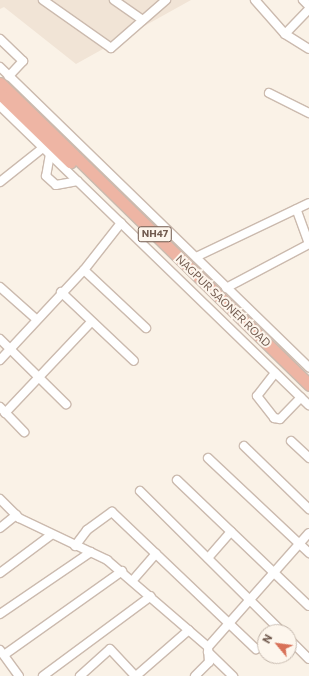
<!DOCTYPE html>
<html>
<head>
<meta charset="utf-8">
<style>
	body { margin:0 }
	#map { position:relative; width:309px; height:676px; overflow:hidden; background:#faf2e7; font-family:Commissioner,sans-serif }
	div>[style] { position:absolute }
	.residential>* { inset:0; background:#f1e4d6 }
	.roads { filter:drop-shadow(1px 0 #cbbaae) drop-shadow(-1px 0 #cbbaae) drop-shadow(0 1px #cbbaae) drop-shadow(0 -1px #cbbaae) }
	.minor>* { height:8px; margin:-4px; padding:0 4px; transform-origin:4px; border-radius:4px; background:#fff }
	.highway>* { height:11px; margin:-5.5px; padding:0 5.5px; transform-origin:5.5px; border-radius:5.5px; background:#eeb5a4 }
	span { translate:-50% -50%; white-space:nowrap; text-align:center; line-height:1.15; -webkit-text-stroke:4px #fdf6ed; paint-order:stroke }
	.shield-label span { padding:1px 3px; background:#fdf6ed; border:1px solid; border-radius:3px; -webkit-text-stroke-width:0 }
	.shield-label { font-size:10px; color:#715a4e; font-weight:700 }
	.street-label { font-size:11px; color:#715a4e }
	.north { position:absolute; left:257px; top:624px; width:40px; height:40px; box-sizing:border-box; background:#fdf6ed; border:1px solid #c5b8ad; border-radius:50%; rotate:299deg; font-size:11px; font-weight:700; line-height:16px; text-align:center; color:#715a4e }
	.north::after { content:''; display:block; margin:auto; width:14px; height:18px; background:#d87158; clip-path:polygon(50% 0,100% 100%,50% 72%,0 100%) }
</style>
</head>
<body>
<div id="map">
	<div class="residential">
		<i style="clip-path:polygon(0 0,191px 0,76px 64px,4px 7px,0 9px)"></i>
	</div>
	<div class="roads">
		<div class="minor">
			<i style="left:43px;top:0;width:83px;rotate:35.2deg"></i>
			<i style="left:111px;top:48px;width:73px;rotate:-41.1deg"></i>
			<i style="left:114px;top:0;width:35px;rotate:35deg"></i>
			<i style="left:255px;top:0;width:45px;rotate:48.6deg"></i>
			<i style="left:285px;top:34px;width:28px;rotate:32deg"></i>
			<i style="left:303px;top:0;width:8px;rotate:45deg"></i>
			<i style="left:285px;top:34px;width:35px;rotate:-46deg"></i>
			<i style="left:0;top:39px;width:32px;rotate:44deg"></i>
			<i style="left:23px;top:61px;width:21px;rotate:133deg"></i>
			<i style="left:0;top:67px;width:431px;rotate:44.2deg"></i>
			<i style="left:269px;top:93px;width:45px;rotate:26.6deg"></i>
			<i style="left:0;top:106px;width:430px;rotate:44.1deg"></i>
			<i style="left:50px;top:154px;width:22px;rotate:100deg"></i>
			<i style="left:46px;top:176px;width:13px;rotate:42deg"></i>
			<i style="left:56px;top:185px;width:22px;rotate:-10deg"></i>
			<i style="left:0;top:182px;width:56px;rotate:-38.5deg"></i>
			<i style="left:196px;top:257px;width:125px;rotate:-25.5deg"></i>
			<i style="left:84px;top:270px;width:85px;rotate:43.1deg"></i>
			<i style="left:0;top:287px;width:48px;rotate:41.6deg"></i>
			<i style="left:226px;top:288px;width:94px;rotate:-27.9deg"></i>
			<i style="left:309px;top:244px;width:37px;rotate:-110deg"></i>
			<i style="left:61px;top:292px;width:100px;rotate:43.4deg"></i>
			<i style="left:0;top:339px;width:93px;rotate:44.6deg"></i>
			<i style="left:0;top:360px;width:123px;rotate:-47deg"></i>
			<i style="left:84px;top:270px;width:60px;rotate:-51.8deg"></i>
			<i style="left:275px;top:373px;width:29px;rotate:128deg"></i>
			<i style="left:257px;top:396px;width:28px;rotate:52deg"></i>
			<i style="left:274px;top:418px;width:6px;rotate:9deg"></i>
			<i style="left:280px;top:419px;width:30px;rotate:-46deg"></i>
			<i style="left:0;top:407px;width:35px;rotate:46deg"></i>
			<i style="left:5px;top:413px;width:125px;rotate:-46.6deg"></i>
			<i style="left:291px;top:441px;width:25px;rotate:43deg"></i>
			<i style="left:244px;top:446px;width:91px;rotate:44.1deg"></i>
			<i style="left:208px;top:458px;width:139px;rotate:43.2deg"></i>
			<i style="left:177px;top:480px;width:182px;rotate:43.7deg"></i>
			<i style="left:140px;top:491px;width:200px;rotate:44.8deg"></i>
			<i style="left:0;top:499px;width:27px;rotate:45deg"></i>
			<i style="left:19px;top:518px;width:98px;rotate:25.5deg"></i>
			<i style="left:107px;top:560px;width:133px;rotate:40.7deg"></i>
			<i style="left:0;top:528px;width:21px;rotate:-39deg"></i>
			<i style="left:75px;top:546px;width:20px;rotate:-53deg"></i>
			<i style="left:87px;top:530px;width:31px;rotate:-36deg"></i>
			<i style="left:112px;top:512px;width:199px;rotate:43.6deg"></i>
			<i style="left:208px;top:558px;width:35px;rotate:-49deg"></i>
			<i style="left:0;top:573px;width:64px;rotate:-36.7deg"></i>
			<i style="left:133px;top:580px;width:35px;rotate:-49deg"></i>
			<i style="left:0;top:614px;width:110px;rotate:-34.3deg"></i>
			<i style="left:289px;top:639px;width:28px;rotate:45deg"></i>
			<i style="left:0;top:650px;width:32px;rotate:54deg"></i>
			<i style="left:208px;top:652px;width:35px;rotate:44deg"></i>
			<i style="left:4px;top:655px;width:145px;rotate:-35.4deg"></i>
			<i style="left:43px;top:676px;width:134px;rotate:-36.5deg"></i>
			<i style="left:80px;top:676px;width:40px;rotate:-42deg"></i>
			<i style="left:110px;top:649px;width:37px;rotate:47deg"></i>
			<i style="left:136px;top:676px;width:70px;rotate:-41deg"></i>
			<i style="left:195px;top:676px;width:20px;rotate:-45deg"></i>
			<i style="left:209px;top:662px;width:15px;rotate:-94deg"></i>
			<i style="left:208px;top:647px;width:152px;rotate:-48.5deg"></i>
		</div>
		<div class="highway">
			<i style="left:0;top:83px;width:432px;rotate:44.3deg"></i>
			<i style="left:0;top:94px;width:98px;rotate:44.2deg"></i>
		</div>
	</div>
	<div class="shield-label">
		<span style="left:155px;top:234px">NH47</span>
	</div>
	<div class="street-label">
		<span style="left:223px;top:301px;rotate:44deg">NAGPUR SAONER ROAD</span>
	</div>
	<div class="north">N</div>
</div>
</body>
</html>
